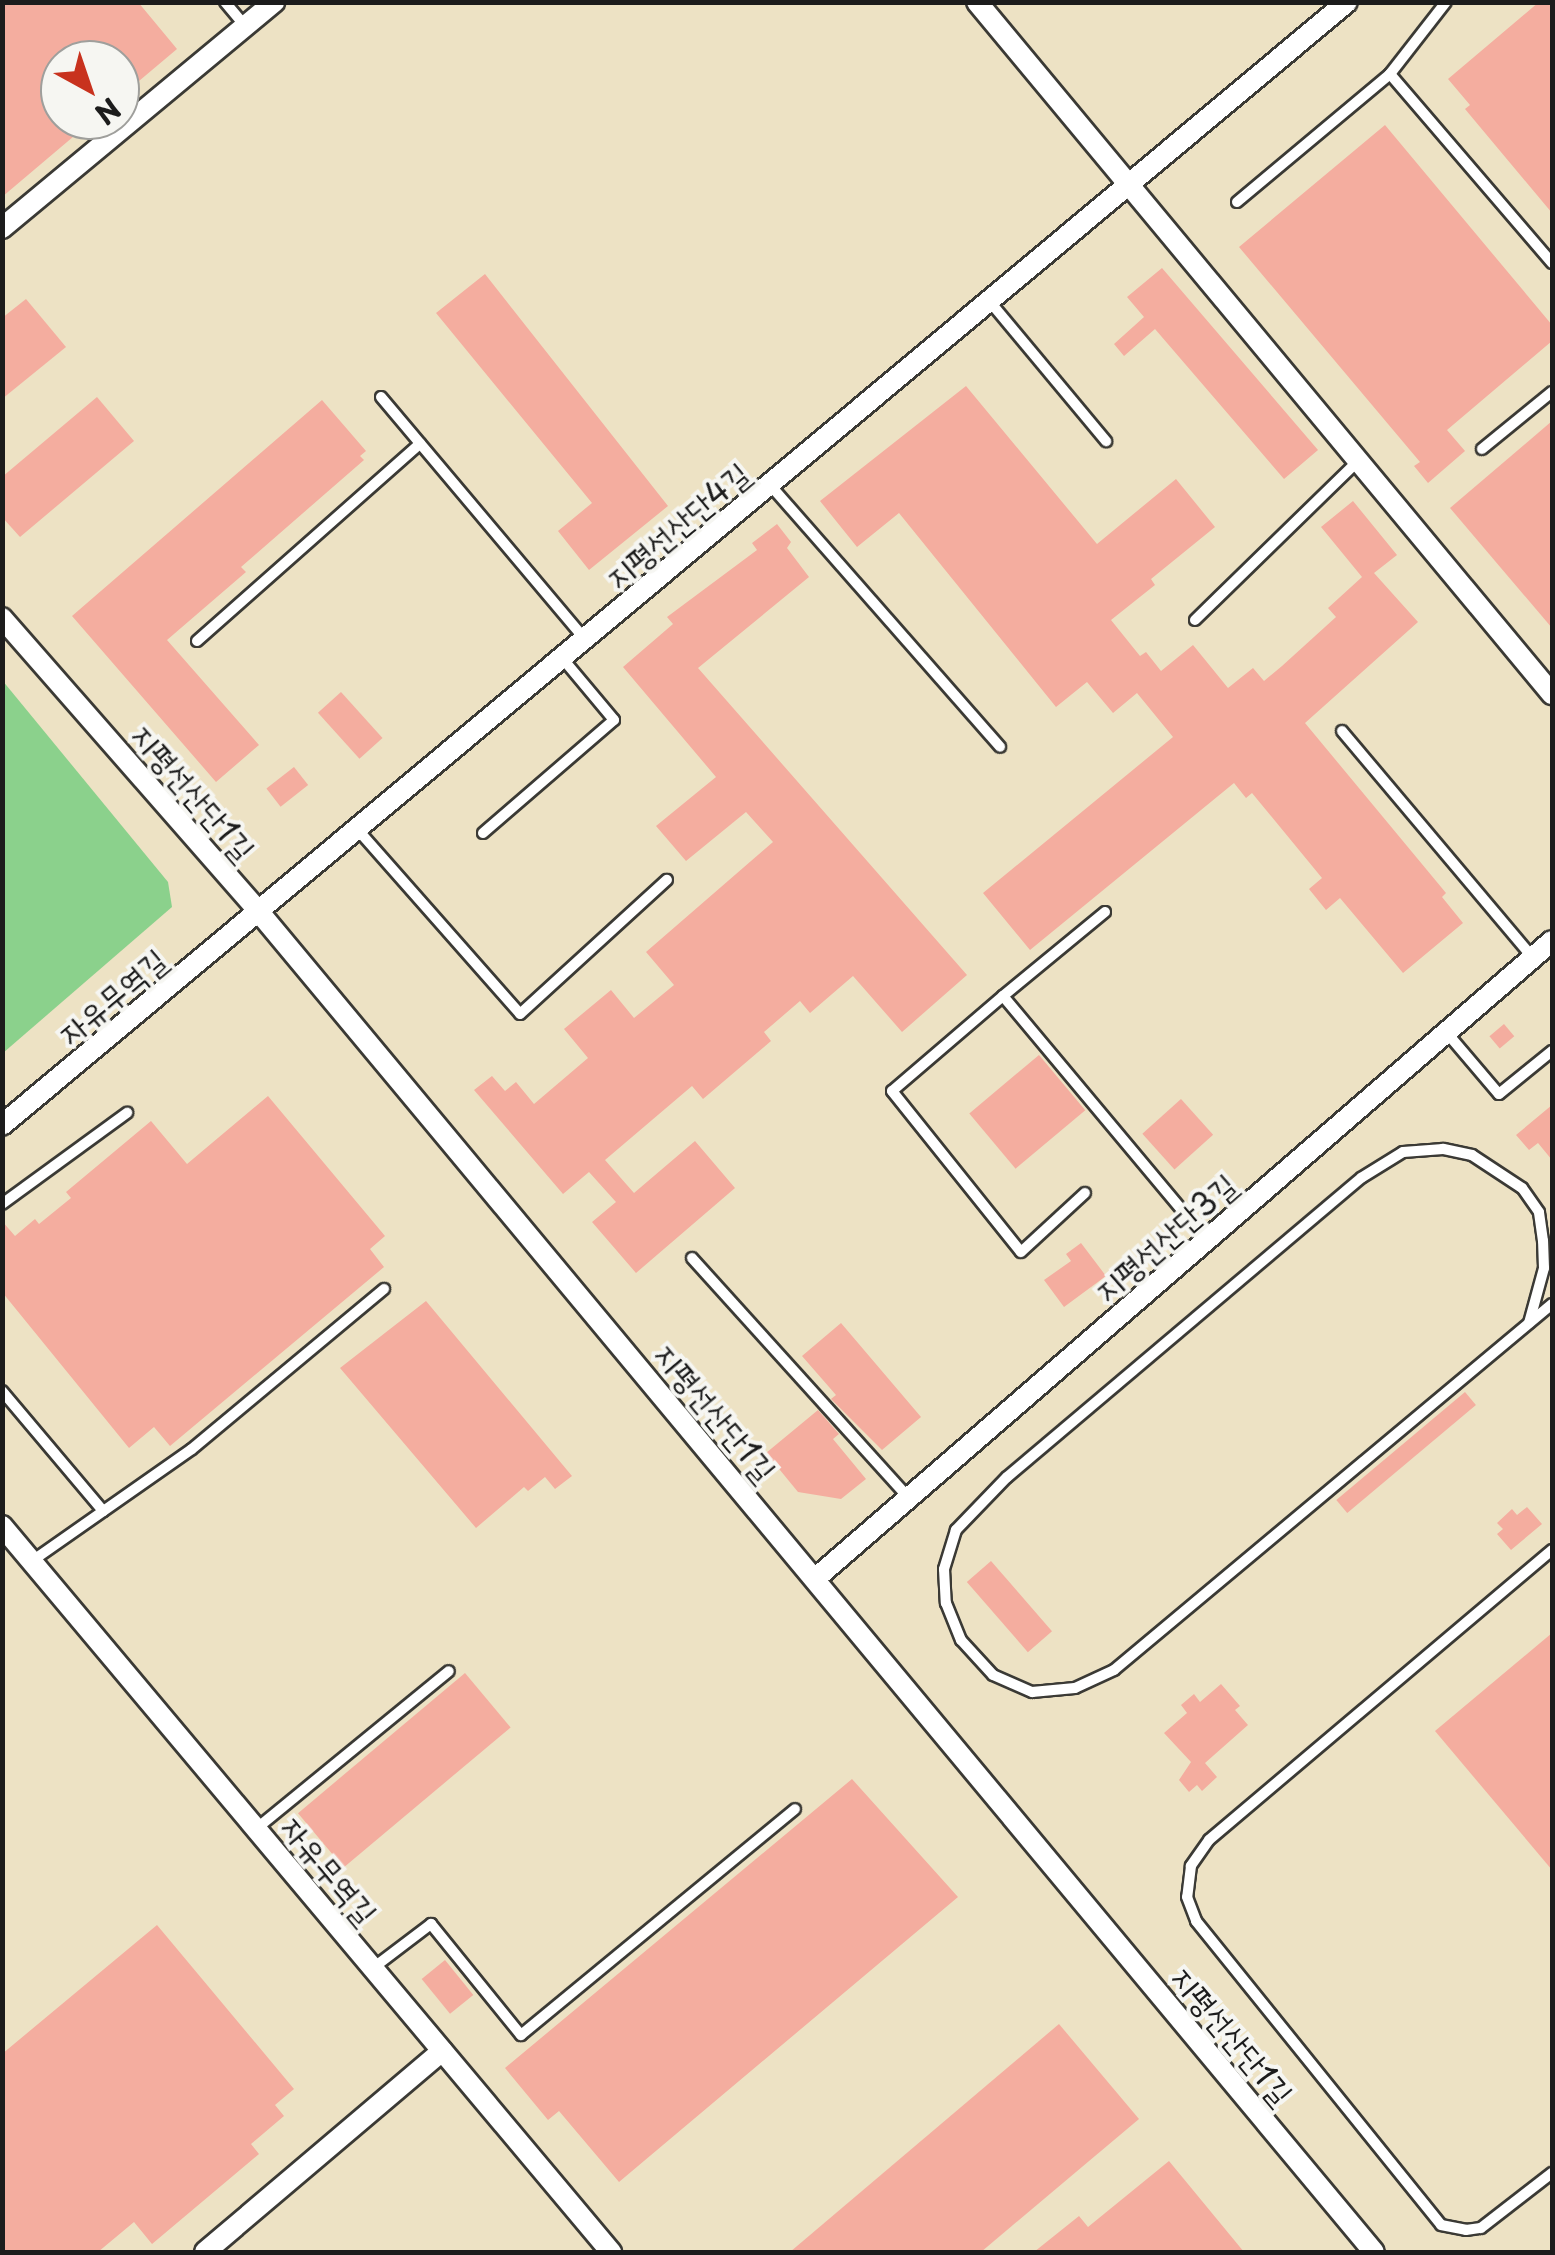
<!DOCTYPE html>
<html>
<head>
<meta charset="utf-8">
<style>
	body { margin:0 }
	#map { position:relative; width:1555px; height:2255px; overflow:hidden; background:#ede2c4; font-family:"Playpen Sans","Poor Story",sans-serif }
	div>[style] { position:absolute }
	.green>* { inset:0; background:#8bd18c }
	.building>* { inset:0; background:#f4ad9f; transform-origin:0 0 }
	.roads { filter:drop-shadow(2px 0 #3b3a35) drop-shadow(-2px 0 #3b3a35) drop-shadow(0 2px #3b3a35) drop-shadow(0 -2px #3b3a35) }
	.service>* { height:10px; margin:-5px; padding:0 5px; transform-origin:5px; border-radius:5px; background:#fff }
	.minor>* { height:20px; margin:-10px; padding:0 10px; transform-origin:10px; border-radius:10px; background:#fff }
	span { translate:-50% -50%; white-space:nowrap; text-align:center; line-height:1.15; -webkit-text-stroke:8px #f6f6f2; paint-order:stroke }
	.street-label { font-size:32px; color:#1c1c1c }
	.frame { position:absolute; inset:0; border:5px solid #1c1c1c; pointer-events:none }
	.north { position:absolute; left:40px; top:40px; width:100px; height:100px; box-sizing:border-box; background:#f6f6f2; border:2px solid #9f9f9c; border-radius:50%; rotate:140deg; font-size:28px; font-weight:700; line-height:40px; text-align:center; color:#1c1c1c }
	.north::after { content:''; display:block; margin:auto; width:35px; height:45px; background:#c8321e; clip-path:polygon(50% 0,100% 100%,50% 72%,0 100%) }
</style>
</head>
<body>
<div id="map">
	<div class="green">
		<i style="clip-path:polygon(2px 680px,168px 882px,172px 907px,3px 1053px)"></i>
	</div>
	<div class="building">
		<i style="clip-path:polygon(2px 2px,138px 2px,177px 49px,120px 97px,120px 60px,60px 60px,60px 120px,93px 120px,2px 197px)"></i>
		<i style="clip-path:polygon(1539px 2px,1552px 2px,1552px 213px,1465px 109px,1470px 105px,1448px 79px)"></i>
		<i style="clip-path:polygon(1385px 125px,1552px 325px,1552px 341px,1447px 430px,1465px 451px,1428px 483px,1414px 466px,1420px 462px,1239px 247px)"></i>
		<i style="clip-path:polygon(1162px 268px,1318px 450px,1284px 479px,1155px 329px,1124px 356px,1114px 344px,1144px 317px,1127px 297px)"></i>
		<i style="clip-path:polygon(485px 274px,668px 506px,589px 570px,558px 531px,592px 503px,436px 313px)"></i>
		<i style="clip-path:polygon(26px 299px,66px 347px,2px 399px,2px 318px)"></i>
		<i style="clip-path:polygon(966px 386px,1097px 544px,1176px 479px,1215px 527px,1151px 579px,1155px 585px,1111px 620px,1140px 656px,1146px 652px,1161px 671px,1193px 645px,1228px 688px,1253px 668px,1264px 681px,1282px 666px,1336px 617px,1328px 608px,1362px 577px,1321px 527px,1353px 501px,1397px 555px,1374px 573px,1418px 622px,1305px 723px,1446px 893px,1442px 897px,1463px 923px,1403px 973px,1340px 898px,1326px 910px,1309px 889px,1322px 878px,1252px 793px,1246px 798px,1234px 783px,1030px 950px,983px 893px,1173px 737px,1137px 693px,1113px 713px,1087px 682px,1056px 707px,899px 513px,857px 547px,820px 501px)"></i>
		<i style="clip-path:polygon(97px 397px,134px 441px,20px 537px,2px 517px,2px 477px)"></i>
		<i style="clip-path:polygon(322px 400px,366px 451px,360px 456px,364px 460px,241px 567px,246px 572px,167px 640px,259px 745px,216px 782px,72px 616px)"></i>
		<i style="clip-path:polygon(1552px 421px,1552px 628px,1450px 508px)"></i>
		<i style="clip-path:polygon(777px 524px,791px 542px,787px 548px,809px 577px,698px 668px,967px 975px,902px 1032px,853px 976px,810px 1013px,800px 1001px,764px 1032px,771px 1041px,703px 1099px,692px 1086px,605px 1160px,634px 1193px,695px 1141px,735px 1188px,636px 1273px,592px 1222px,616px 1202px,589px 1172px,563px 1194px,474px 1090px,492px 1076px,505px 1091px,516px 1082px,534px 1104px,588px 1058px,564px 1029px,611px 990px,634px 1018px,674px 985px,646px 952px,773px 842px,746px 812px,686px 861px,656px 826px,716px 777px,623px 667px,673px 624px,667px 617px,757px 550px,752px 543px)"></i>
		<i style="left:341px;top:692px;width:62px;height:31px;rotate:48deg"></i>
		<i style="left:294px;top:767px;width:23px;height:35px;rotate:52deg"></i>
		<i style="left:1504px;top:1024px;width:16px;height:19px;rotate:50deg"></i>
		<i style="left:1039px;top:1055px;width:72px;height:91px;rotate:50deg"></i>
		<i style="clip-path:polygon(268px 1096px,385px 1236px,370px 1249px,384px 1267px,170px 1446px,154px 1427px,129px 1448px,2px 1292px,2px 1221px,15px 1236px,35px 1219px,39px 1224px,71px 1198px,66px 1192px,151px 1121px,187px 1164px)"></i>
		<i style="left:1181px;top:1099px;width:48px;height:52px;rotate:48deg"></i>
		<i style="clip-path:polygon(1552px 1105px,1552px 1160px,1538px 1143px,1529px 1150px,1516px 1135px)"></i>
		<i style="clip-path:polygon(1081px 1243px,1106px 1276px,1064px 1307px,1044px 1280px,1071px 1261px,1066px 1254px)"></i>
		<i style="clip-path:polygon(426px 1301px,572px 1476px,555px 1489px,545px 1477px,528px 1491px,524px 1487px,476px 1528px,340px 1368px)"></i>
		<i style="clip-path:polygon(841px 1323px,921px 1417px,882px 1450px,831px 1399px,836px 1395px,802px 1356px)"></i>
		<i style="left:1465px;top:1392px;width:17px;height:168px;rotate:50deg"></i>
		<i style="clip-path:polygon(818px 1410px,839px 1434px,833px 1439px,866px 1479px,841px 1499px,798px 1492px,766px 1453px)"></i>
		<i style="clip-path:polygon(1527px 1507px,1542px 1524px,1511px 1550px,1497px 1534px,1503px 1529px,1497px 1523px,1512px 1509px,1517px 1515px)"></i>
		<i style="left:991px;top:1561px;width:93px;height:32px;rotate:49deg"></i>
		<i style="clip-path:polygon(1552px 1633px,1552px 1870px,1435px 1731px)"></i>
		<i style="left:465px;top:1673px;width:71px;height:218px;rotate:50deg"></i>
		<i style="clip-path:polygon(1221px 1684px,1240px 1706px,1235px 1710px,1248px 1725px,1205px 1763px,1217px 1777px,1202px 1791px,1197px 1785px,1189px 1792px,1179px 1780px,1191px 1762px,1164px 1733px,1187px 1713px,1181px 1705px,1194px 1694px,1200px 1702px)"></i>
		<i style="clip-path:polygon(852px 1779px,958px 1897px,619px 2182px,559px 2111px,548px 2120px,505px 2068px)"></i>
		<i style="clip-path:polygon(157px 1925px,294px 2089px,275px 2105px,284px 2116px,251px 2144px,259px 2154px,152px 2244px,134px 2222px,98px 2252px,2px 2252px,2px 2054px)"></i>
		<i style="left:445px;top:1960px;width:45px;height:30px;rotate:51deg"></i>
		<i style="clip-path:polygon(1059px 2024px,1139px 2119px,981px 2252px,790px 2252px)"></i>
		<i style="clip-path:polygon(1169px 2161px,1244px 2252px,1034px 2252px,1079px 2216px,1088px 2227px)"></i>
	</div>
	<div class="roads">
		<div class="service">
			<i style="left:225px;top:2px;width:31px;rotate:50deg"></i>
			<i style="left:1390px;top:74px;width:249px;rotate:49.4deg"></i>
			<i style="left:1237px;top:202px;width:199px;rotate:-39.9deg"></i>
			<i style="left:1390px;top:74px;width:91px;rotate:-52.1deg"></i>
			<i style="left:991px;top:303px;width:180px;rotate:50.2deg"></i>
			<i style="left:381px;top:397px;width:317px;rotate:49.9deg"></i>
			<i style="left:1482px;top:449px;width:90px;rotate:-39.2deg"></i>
			<i style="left:771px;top:486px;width:347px;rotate:48.7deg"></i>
			<i style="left:1195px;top:620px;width:229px;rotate:-44.3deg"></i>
			<i style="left:197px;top:641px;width:298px;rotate:-41.5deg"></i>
			<i style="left:1342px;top:731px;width:295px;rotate:49.9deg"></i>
			<i style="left:358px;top:830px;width:245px;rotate:48.6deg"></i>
			<i style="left:520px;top:1014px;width:199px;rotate:-42.4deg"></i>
			<i style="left:483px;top:833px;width:173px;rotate:-40.8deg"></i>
			<i style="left:614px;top:720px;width:80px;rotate:-129.9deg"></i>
			<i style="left:1105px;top:912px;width:132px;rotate:140.5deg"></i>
			<i style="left:1003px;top:996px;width:317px;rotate:50.1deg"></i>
			<i style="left:1003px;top:996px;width:146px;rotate:139.4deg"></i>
			<i style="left:892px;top:1091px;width:206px;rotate:51.3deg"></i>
			<i style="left:1021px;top:1252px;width:87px;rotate:-42.7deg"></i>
			<i style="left:1447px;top:1033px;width:80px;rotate:49.6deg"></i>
			<i style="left:1499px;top:1094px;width:68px;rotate:-39.1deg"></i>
			<i style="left:2px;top:1204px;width:155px;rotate:-36.1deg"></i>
			<i style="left:692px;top:1258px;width:322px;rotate:47.9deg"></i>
			<i style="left:1529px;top:1323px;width:57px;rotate:-74.7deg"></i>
			<i style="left:1544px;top:1268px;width:27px;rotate:-92deg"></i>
			<i style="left:1543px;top:1241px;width:29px;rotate:-98deg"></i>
			<i style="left:1539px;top:1212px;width:29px;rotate:-125deg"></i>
			<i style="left:1522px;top:1188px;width:60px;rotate:-146.6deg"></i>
			<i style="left:1472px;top:1155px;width:30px;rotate:-168deg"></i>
			<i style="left:1443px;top:1149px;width:40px;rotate:175.7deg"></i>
			<i style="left:1403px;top:1152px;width:49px;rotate:148.2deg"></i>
			<i style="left:1361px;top:1178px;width:463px;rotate:139.8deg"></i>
			<i style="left:1007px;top:1477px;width:74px;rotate:133.9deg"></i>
			<i style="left:956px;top:1530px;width:41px;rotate:107.1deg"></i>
			<i style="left:944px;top:1569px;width:34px;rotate:87deg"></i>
			<i style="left:946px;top:1603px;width:40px;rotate:68deg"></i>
			<i style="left:961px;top:1640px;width:47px;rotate:47.6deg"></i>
			<i style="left:993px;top:1675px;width:43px;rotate:23.6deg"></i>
			<i style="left:1032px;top:1692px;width:43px;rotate:-5.3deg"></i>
			<i style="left:1075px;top:1688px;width:43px;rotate:-24.8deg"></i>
			<i style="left:1114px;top:1670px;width:571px;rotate:-39.88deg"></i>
			<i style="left:2px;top:1391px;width:157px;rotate:49.9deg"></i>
			<i style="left:1552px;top:1550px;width:449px;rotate:139.8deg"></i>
			<i style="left:1209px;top:1840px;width:32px;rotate:125deg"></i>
			<i style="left:1191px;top:1866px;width:31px;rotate:97deg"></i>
			<i style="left:1187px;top:1897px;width:26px;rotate:69deg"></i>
			<i style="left:1196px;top:1921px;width:390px;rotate:51.1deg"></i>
			<i style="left:1441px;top:2225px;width:25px;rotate:11deg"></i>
			<i style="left:1466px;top:2230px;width:15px;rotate:-8deg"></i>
			<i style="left:1481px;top:2228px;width:90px;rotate:-37.8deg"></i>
			<i style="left:32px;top:1561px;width:195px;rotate:-35deg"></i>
			<i style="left:192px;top:1449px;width:250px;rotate:-39.8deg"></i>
			<i style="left:256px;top:1829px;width:249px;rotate:-39.3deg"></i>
			<i style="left:373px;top:1968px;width:73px;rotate:-37.2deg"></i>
			<i style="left:431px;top:1924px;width:143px;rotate:51deg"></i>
			<i style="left:521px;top:2035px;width:355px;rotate:-39.5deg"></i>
		</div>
		<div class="minor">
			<i style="left:977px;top:2px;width:900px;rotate:50.28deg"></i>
			<i style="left:2px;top:228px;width:354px;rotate:-39.7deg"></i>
			<i style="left:2px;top:618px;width:390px;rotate:48.8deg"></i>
			<i style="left:259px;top:912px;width:1743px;rotate:50.24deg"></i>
			<i style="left:2px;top:1125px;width:1752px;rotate:-39.86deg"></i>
			<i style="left:2px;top:1526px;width:948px;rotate:50.01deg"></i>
			<i style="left:816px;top:1578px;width:973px;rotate:-40.88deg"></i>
			<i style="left:205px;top:2252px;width:311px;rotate:-40.3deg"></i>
		</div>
	</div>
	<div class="street-label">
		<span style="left:677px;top:525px;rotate:-40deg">지평선산단4길</span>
		<span style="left:194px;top:792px;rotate:49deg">지평선산단1길</span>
		<span style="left:112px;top:996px;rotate:-40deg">자유무역길</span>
		<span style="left:1165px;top:1237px;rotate:-41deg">지평선산단3길</span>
		<span style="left:716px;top:1412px;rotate:50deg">지평선산단1길</span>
		<span style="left:330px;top:1870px;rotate:50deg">자유무역길</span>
		<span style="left:1233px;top:2035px;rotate:50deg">지평선산단1길</span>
	</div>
	<div class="frame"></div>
	<div class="north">N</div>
</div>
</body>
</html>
